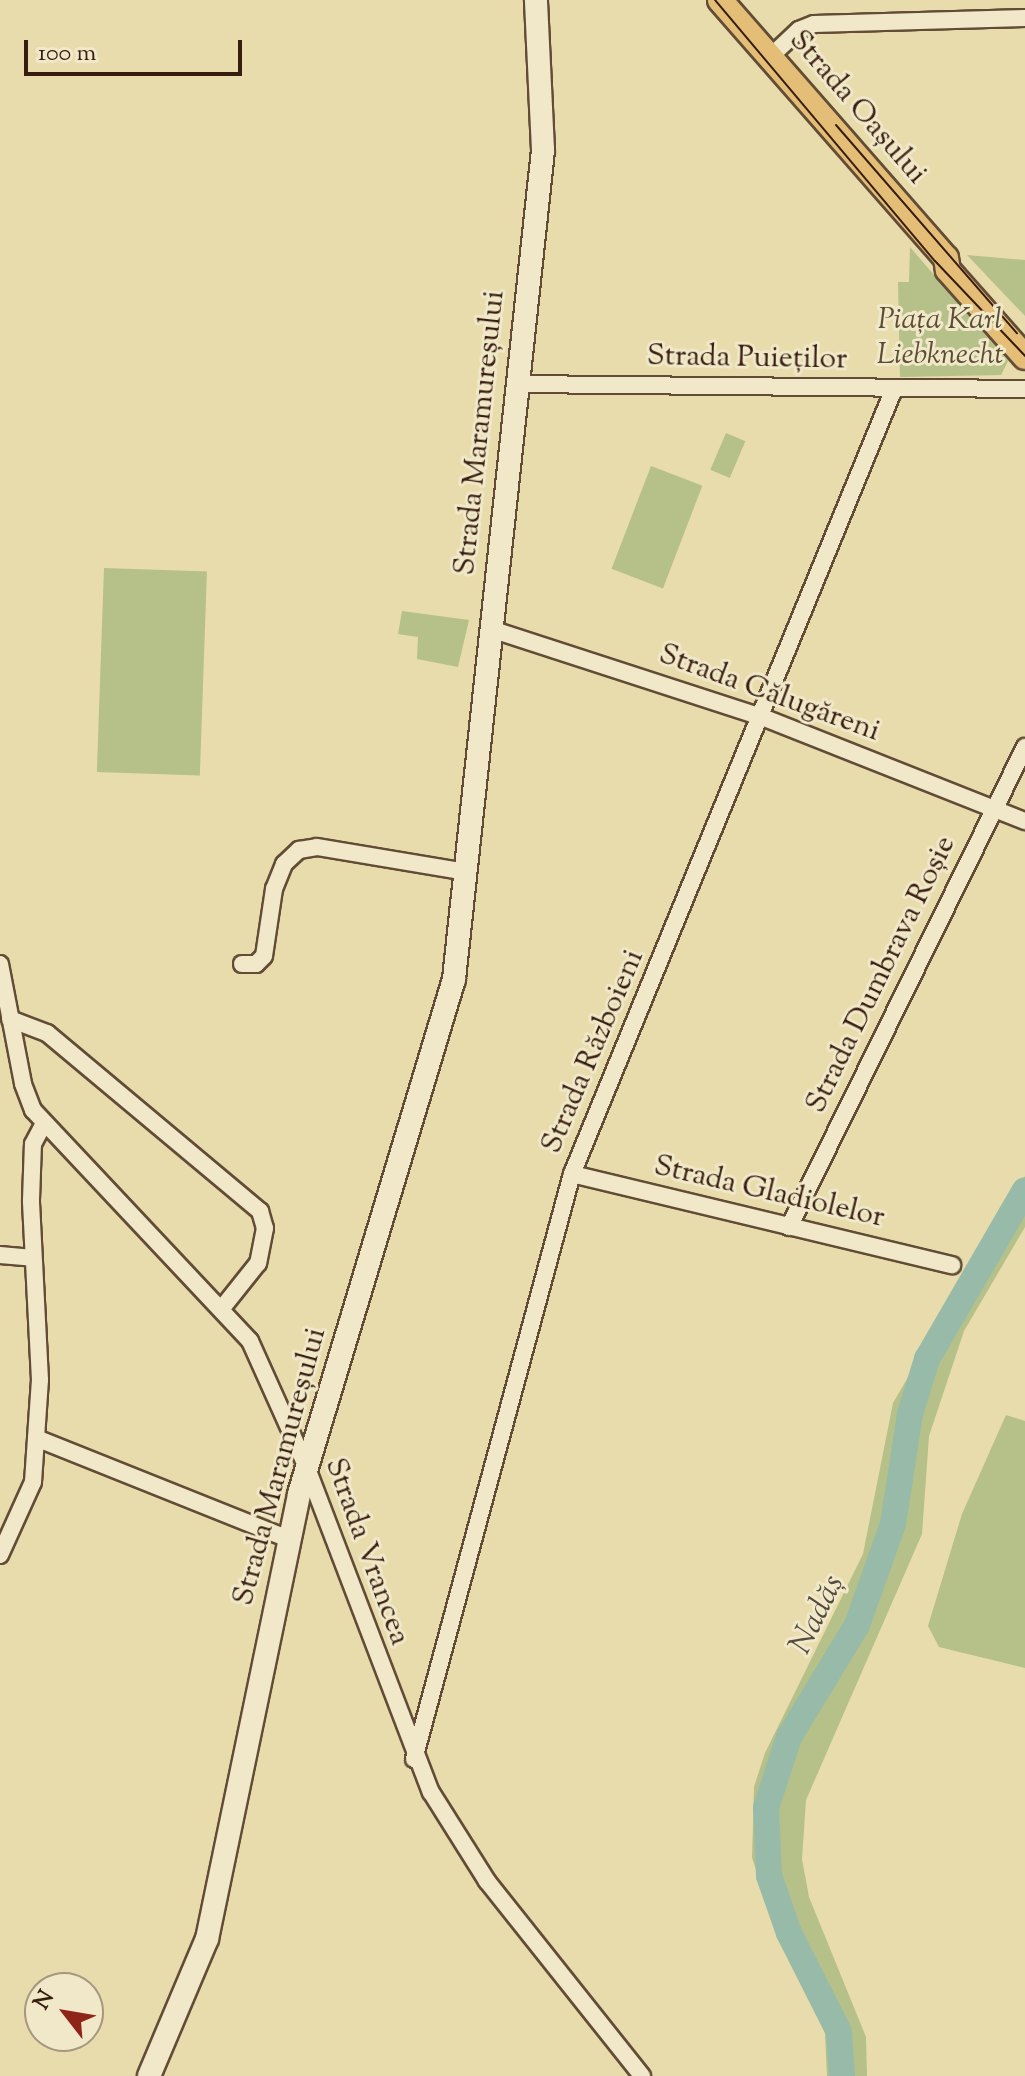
<!DOCTYPE html>
<html>
<head>
<meta charset="utf-8">
<style>
	body { margin:0 }
	#map { position:relative; width:1025px; height:2076px; overflow:hidden; background:#e8dbac; font-family:"Sorts Mill Goudy",serif }
	div>[style] { position:absolute }
	.green>* { inset:0; background:#b6c089; transform-origin:0 0 }
	.river>* { height:26px; margin:-13px; padding:0 13px; transform-origin:13px; border-radius:13px; background:#97bba8 }
	.roads { filter:drop-shadow(2px 0 #624c36) drop-shadow(-2px 0 #624c36) drop-shadow(0 2px #624c36) drop-shadow(0 -2px #624c36) }
	.street>* { height:16px; margin:-8px; padding:0 8px; transform-origin:8px; border-radius:8px; background:#f0e8c9 }
	.secondary>* { height:22px; margin:-11px; padding:0 11px; transform-origin:11px; border-radius:11px; background:#f0e8c9 }
	.primary>* { height:24px; margin:-12px; padding:0 12px; transform-origin:12px; border-radius:12px; background:#e4be76 }
	.tram>* { height:2px; margin:-1px; padding:0 1px; transform-origin:1px; border-radius:1px; background:#361d0f }
	span { translate:-50% -50%; white-space:nowrap; text-align:center; line-height:1.15; -webkit-text-stroke:6px #f0e8c9; paint-order:stroke }
	.street-label { font-size:30px; color:#361d0f }
	.park-label { font-size:30px; color:#5c4e34; font-style:italic }
	.water-label { font-size:32px; color:#534c3d; font-style:italic }
	.north { position:absolute; left:24px; top:1972px; width:80px; height:80px; box-sizing:border-box; background:#f0e8c9; border:2px solid #a6977f; border-radius:50%; rotate:301deg; font-size:22px; font-weight:700; line-height:32px; text-align:center; color:#361d0f }
	.north::after { content:''; display:block; margin:auto; width:28px; height:36px; background:#8f2418; clip-path:polygon(50% 0,100% 100%,50% 72%,0 100%) }
	.scale { position:absolute; left:24px; top:40px; width:218px; height:36px; box-sizing:border-box; border:4px solid #361d0f; border-top:0; padding-left:10px; font-size:24px; line-height:28px; white-space:nowrap; color:#361d0f; -webkit-text-stroke:6px #f0e8c9; paint-order:stroke }
</style>
</head>
<body>
<div id="map">
	<div class="green">
		<i style="clip-path:polygon(910px 247px,1008px 361px,1001px 375px,900px 377px,898px 282px,909px 282px)"></i>
		<i style="clip-path:polygon(967px 255px,1025px 260px,1025px 316px)"></i>
		<i style="left:726px;top:433px;width:21px;height:40px;rotate:23deg"></i>
		<i style="left:651px;top:466px;width:55px;height:110px;rotate:21deg"></i>
		<i style="left:104px;top:568px;width:103px;height:204px;rotate:2deg"></i>
		<i style="clip-path:polygon(402px 611px,469px 620px,458px 667px,417px 659px,418px 637px,398px 634px)"></i>
		<i style="clip-path:polygon(1025px 1176px,1025px 1227px,964px 1331px,929px 1436px,922px 1534px,806px 1800px,802px 1859px,809px 1897px,866px 2037px,867px 2076px,827px 2076px,824px 2014px,771px 1913px,752px 1858px,754px 1787px,765px 1753px,863px 1554px,893px 1403px)"></i>
		<i style="clip-path:polygon(1006px 1415px,1025px 1421px,1025px 1668px,939px 1647px,928px 1626px,962px 1514px)"></i>
	</div>
	<div class="river">
		<i style="left:842px;top:2076px;width:44px;rotate:-93.9deg"></i>
		<i style="left:839px;top:2032px;width:111px;rotate:-116.8deg"></i>
		<i style="left:789px;top:1933px;width:60px;rotate:-109.3deg"></i>
		<i style="left:769px;top:1876px;width:68px;rotate:-92.5deg"></i>
		<i style="left:766px;top:1808px;width:75px;rotate:-72.1deg"></i>
		<i style="left:789px;top:1737px;width:131px;rotate:-58.7deg"></i>
		<i style="left:857px;top:1625px;width:107px;rotate:-70.4deg"></i>
		<i style="left:893px;top:1524px;width:111px;rotate:-81.2deg"></i>
		<i style="left:910px;top:1414px;width:58px;rotate:-72.8deg"></i>
		<i style="left:927px;top:1359px;width:195px;rotate:-59.9deg"></i>
	</div>
	<div class="roads">
		<div class="street">
			<i style="left:770px;top:57px;width:40px;rotate:-43deg"></i>
			<i style="left:799px;top:30px;width:16px;rotate:-22deg"></i>
			<i style="left:814px;top:24px;width:211px;rotate:-1.6deg"></i>
			<i style="left:516px;top:384px;width:509px;rotate:0.56deg"></i>
			<i style="left:491px;top:629px;width:285px;rotate:18deg"></i>
			<i style="left:762px;top:717px;width:283px;rotate:21.6deg"></i>
			<i style="left:0;top:964px;width:122px;rotate:79.1deg"></i>
			<i style="left:23px;top:1084px;width:28px;rotate:69deg"></i>
			<i style="left:33px;top:1110px;width:317px;rotate:46.8deg"></i>
			<i style="left:250px;top:1341px;width:139px;rotate:65.8deg"></i>
			<i style="left:307px;top:1468px;width:347px;rotate:69.1deg"></i>
			<i style="left:431px;top:1792px;width:105px;rotate:57.8deg"></i>
			<i style="left:487px;top:1881px;width:249px;rotate:51.5deg"></i>
			<i style="left:242px;top:964px;width:14px"></i>
			<i style="left:256px;top:964px;width:11px;rotate:-45deg"></i>
			<i style="left:264px;top:956px;width:68px;rotate:-81.5deg"></i>
			<i style="left:274px;top:889px;width:27px;rotate:-68deg"></i>
			<i style="left:284px;top:864px;width:21px;rotate:-43deg"></i>
			<i style="left:299px;top:850px;width:18px;rotate:-9deg"></i>
			<i style="left:317px;top:847px;width:152px;rotate:9.5deg"></i>
			<i style="left:10px;top:1019px;width:40px;rotate:21deg"></i>
			<i style="left:47px;top:1033px;width:278px;rotate:39.9deg"></i>
			<i style="left:260px;top:1211px;width:18px;rotate:74deg"></i>
			<i style="left:265px;top:1228px;width:36px;rotate:101deg"></i>
			<i style="left:258px;top:1263px;width:56px;rotate:128.5deg"></i>
			<i style="left:572px;top:1174px;width:391px;rotate:13.5deg"></i>
			<i style="left:789px;top:1227px;width:535px;rotate:-63.82deg"></i>
			<i style="left:0;top:1255px;width:33px;rotate:5deg"></i>
			<i style="left:36px;top:1438px;width:272px;rotate:21.8deg"></i>
			<i style="left:0;top:1555px;width:80px;rotate:-65.7deg"></i>
			<i style="left:33px;top:1482px;width:102px;rotate:-86.1deg"></i>
			<i style="left:40px;top:1380px;width:180px;rotate:-92.9deg"></i>
			<i style="left:31px;top:1200px;width:56px;rotate:-88deg"></i>
			<i style="left:33px;top:1144px;width:24px;rotate:-62deg"></i>
			<i style="left:414px;top:1759px;width:606px;rotate:-74.89deg"></i>
			<i style="left:572px;top:1174px;width:848px;rotate:-67.7deg"></i>
		</div>
		<div class="secondary">
			<i style="left:149px;top:2076px;width:149px;rotate:-67.1deg"></i>
			<i style="left:207px;top:1939px;width:454px;rotate:-78.3deg"></i>
			<i style="left:299px;top:1494px;width:538px;rotate:-73.25deg"></i>
			<i style="left:454px;top:979px;width:834px;rotate:-83.87deg"></i>
			<i style="left:543px;top:150px;width:150px;rotate:-92.7deg"></i>
		</div>
		<div class="primary">
			<i style="left:720px;top:0;width:343px;rotate:48.8deg"></i>
			<i style="left:946px;top:258px;width:12px;rotate:81deg"></i>
			<i style="left:948px;top:270px;width:116px;rotate:48.5deg"></i>
		</div>
	</div>
	<div class="tram">
		<i style="left:715px;top:0;width:341px;rotate:49.9deg"></i>
		<i style="left:935px;top:261px;width:131px;rotate:46.5deg"></i>
		<i style="left:836px;top:125px;width:276px;rotate:49deg"></i>
	</div>
	<div class="street-label">
		<span style="left:857px;top:108px;rotate:49deg">Strada Oașului</span>
		<span style="left:747px;top:359px;rotate:1deg">Strada Puieților</span>
		<span style="left:481px;top:433px;rotate:-84deg">Strada Maramureșului</span>
		<span style="left:769px;top:694px;rotate:20deg">Strada Călugăreni</span>
		<span style="left:882px;top:975px;rotate:-64deg">Strada Dumbrava Roșie</span>
		<span style="left:594px;top:1052px;rotate:-67deg">Strada Războieni</span>
		<span style="left:769px;top:1193px;rotate:13deg">Strada Gladiolelor</span>
		<span style="left:281px;top:1467px;rotate:-75deg">Strada Maramureșului</span>
		<span style="left:366px;top:1552px;rotate:70deg">Strada Vrancea</span>
	</div>
	<div class="park-label">
		<span style="left:940px;top:338px">Piața Karl<br>Liebknecht</span>
	</div>
	<div class="water-label">
		<span style="left:818px;top:1615px;rotate:-64deg">Nadăș</span>
	</div>
	<div class="north">N</div>
	<div class="scale">100 m</div>
</div>
</body>
</html>
